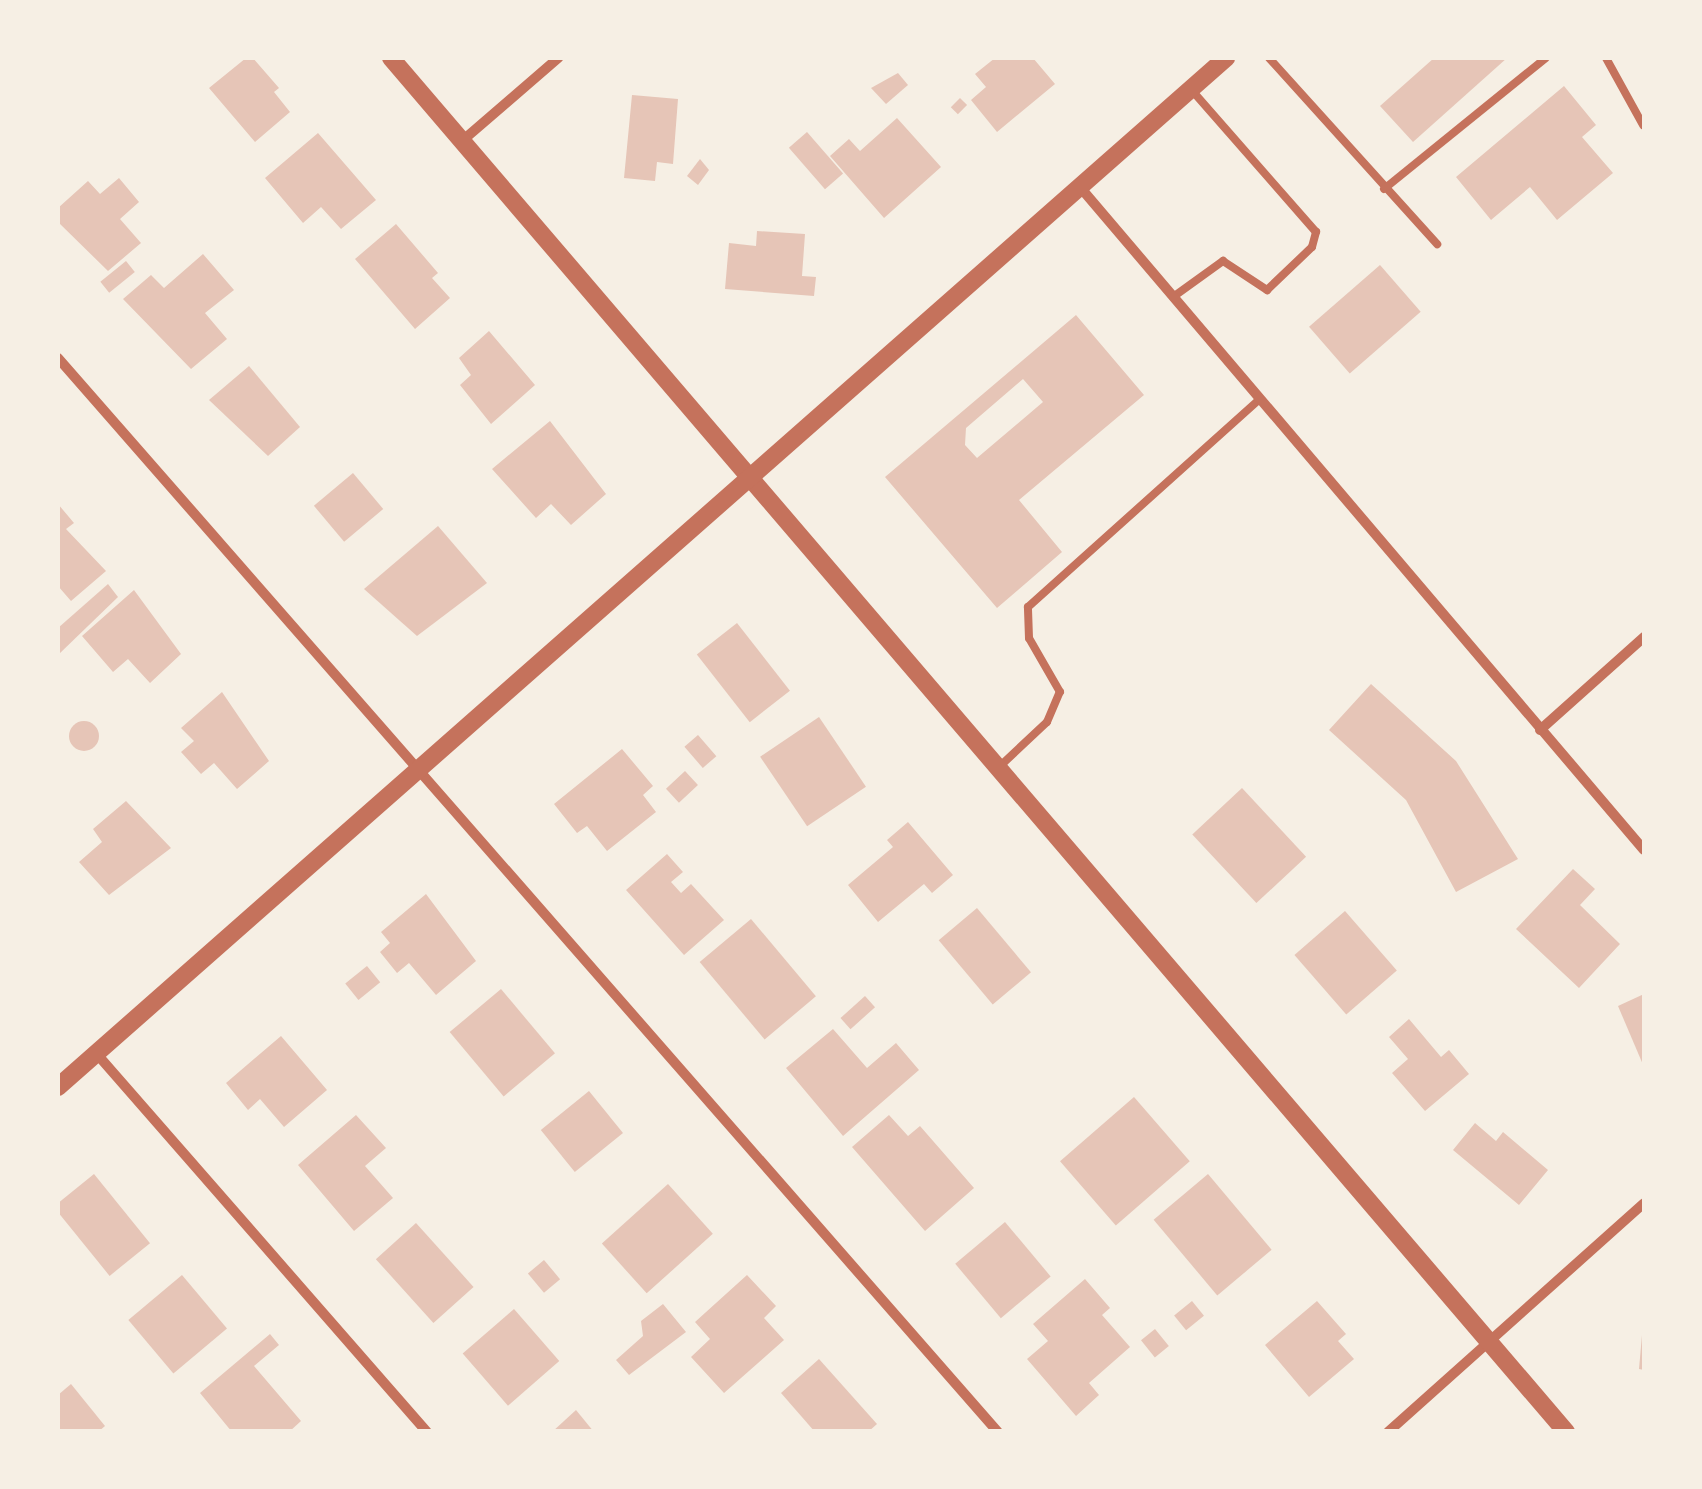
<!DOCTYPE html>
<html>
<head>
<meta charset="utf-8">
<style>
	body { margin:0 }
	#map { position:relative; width:1702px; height:1489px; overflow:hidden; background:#f6efe4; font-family:"Noto Sans",sans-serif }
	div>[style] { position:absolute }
	.building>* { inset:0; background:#e6c5b7; transform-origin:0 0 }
	.round { border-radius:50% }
	.service>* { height:8px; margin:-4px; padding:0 4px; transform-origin:4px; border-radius:4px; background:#c5725c }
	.minor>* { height:10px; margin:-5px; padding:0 5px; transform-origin:5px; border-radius:5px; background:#c5725c }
	.tertiary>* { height:18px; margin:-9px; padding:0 9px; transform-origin:9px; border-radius:9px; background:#c5725c }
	span { translate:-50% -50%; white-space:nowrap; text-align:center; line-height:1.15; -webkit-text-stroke:8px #f6efe4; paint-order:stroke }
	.frame { position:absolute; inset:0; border:60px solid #f6efe4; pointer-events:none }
</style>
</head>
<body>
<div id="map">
	<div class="building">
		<i style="clip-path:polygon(246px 58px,253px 58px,279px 88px,274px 92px,290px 112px,255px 142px,209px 88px)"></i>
		<i style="clip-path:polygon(995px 58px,1033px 58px,1055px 84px,997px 132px,971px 100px,986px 87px,975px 74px)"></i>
		<i style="clip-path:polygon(1434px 58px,1507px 58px,1413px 142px,1380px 106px)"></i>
		<i style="clip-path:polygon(898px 73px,908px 85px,886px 104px,871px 88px)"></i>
		<i style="clip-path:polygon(1564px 86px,1596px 125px,1582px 137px,1613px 173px,1557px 220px,1530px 187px,1491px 220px,1456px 177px)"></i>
		<i style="clip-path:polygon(632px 95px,678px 99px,673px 164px,657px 162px,655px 181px,624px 178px)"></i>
		<i style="left:960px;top:98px;width:10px;height:13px;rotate:45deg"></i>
		<i style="clip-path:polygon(897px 118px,941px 167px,884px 218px,830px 156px,849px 139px,860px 151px)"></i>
		<i style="left:807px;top:132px;width:55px;height:24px;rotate:49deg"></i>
		<i style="clip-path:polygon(318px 133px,376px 200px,341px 229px,321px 207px,303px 223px,265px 178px)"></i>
		<i style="clip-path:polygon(700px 159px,709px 170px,698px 185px,687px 176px)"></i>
		<i style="clip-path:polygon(119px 178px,139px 202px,120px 219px,141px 243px,108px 271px,58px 222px,58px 208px,88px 181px,100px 194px)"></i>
		<i style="clip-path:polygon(396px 224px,438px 273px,432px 278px,450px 298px,415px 329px,355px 259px)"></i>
		<i style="clip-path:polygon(757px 231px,805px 234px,802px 276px,816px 277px,814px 296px,725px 289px,729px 243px,756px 246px)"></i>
		<i style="clip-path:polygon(203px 254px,234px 290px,205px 313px,227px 339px,191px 369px,123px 299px,151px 275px,164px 288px)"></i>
		<i style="left:126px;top:261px;width:14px;height:33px;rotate:51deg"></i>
		<i style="left:1380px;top:265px;width:62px;height:94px;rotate:49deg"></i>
		<i style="clip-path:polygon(evenodd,1076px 315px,1144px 395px,1019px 500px,1062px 552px,997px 608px,885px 477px,1076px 315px,1023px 379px,1043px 402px,977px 458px,965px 445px,966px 428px,1023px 379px)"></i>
		<i style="clip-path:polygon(489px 331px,535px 385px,491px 424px,460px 385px,471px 375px,459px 358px)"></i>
		<i style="clip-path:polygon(249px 366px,300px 427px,268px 456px,209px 400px)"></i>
		<i style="clip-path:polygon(550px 421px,606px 494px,571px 525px,551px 504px,536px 518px,492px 469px)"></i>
		<i style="left:353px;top:473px;width:47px;height:51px;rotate:50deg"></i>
		<i style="clip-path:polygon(58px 504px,74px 523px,66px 529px,106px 571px,71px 601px,58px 586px)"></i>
		<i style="clip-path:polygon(438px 526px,487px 583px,417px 636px,364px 589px)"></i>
		<i style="clip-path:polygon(108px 584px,118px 597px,58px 655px,58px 628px)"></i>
		<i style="clip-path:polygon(134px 590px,181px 654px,150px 683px,128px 659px,113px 672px,82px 636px)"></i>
		<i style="left:737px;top:623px;width:86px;height:51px;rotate:52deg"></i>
		<i style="clip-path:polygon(1371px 684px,1456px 761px,1518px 859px,1456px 892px,1406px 800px,1329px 730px)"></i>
		<i style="clip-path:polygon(222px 692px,269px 761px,237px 789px,214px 763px,201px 774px,181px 752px,194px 741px,181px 728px)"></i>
		<i style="left:819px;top:717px;width:84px;height:71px;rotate:56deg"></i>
		<i class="round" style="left:69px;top:721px;width:30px;height:30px"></i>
		<i style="left:698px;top:735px;width:28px;height:18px;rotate:49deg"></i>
		<i style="clip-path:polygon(622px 749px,653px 786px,643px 795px,656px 812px,607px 851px,587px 826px,577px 833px,554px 804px)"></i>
		<i style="left:685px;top:771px;width:19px;height:26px;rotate:47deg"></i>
		<i style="left:1242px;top:788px;width:94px;height:68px;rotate:47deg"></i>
		<i style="clip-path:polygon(126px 801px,171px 848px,109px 895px,79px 862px,102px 842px,93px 829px)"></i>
		<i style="clip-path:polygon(908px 822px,953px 875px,932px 893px,924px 884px,878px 922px,848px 885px,893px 847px,887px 840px)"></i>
		<i style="clip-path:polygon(667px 854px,683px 872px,671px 882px,681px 893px,691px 884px,724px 920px,684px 955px,626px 890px)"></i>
		<i style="clip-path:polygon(1573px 869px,1595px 889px,1580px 905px,1620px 944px,1579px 988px,1516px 929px)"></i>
		<i style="clip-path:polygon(426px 894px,476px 961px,436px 995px,409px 963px,397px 973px,380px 952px,390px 943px,381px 932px)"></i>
		<i style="left:977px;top:908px;width:84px;height:50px;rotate:50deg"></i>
		<i style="left:1345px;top:911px;width:79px;height:67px;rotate:49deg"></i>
		<i style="left:751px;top:919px;width:101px;height:67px;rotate:50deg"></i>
		<i style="left:367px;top:966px;width:21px;height:28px;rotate:51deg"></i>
		<i style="left:501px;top:989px;width:84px;height:67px;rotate:50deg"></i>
		<i style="clip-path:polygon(1644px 994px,1644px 1067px,1618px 1006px)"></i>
		<i style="left:865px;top:996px;width:15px;height:33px;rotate:48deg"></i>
		<i style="clip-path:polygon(1409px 1019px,1441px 1057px,1449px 1050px,1469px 1074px,1425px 1111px,1392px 1073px,1408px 1059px,1389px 1037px)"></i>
		<i style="clip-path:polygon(833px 1029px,867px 1068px,896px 1043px,919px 1070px,843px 1136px,786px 1068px)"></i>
		<i style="clip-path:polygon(281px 1036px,327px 1090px,284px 1127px,260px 1099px,248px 1110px,226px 1083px)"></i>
		<i style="left:589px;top:1091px;width:54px;height:62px;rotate:51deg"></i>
		<i style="left:1134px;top:1097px;width:85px;height:98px;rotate:49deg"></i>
		<i style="clip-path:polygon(356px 1115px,386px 1148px,365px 1166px,393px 1198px,354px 1231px,298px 1165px)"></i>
		<i style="clip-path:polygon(889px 1115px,908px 1136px,920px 1126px,974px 1188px,925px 1231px,852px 1147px)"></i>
		<i style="clip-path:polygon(1475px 1123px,1496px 1141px,1503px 1132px,1548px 1170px,1519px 1205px,1453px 1150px)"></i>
		<i style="left:94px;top:1174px;width:89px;height:52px;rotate:51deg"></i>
		<i style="left:1208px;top:1174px;width:99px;height:71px;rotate:50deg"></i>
		<i style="left:668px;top:1184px;width:67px;height:89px;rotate:48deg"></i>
		<i style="left:1005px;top:1222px;width:71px;height:65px;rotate:50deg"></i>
		<i style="left:416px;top:1223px;width:86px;height:54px;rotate:48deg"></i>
		<i style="left:544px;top:1260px;width:25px;height:21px;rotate:50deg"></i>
		<i style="left:182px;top:1275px;width:70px;height:70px;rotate:50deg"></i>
		<i style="clip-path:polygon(747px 1275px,776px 1306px,764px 1318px,784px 1340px,724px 1393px,691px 1357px,710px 1339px,695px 1322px)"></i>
		<i style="clip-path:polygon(1085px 1279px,1110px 1308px,1102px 1315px,1130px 1347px,1089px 1383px,1099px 1395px,1076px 1416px,1027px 1359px,1048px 1341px,1033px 1324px)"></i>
		<i style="left:1192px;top:1301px;width:19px;height:23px;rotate:51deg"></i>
		<i style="clip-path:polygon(1317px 1301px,1346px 1334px,1338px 1341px,1354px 1359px,1309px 1397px,1265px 1345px)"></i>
		<i style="clip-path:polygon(663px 1304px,686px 1332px,629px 1375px,616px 1360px,643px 1336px,641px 1321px)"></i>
		<i style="left:514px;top:1309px;width:69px;height:68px;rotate:49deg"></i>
		<i style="left:1155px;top:1329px;width:22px;height:18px;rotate:51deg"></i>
		<i style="clip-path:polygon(270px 1334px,279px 1345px,254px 1366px,301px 1421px,289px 1432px,232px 1432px,200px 1393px)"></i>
		<i style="clip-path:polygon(1642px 1335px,1644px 1335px,1644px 1370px,1639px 1369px)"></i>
		<i style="clip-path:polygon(819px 1359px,877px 1424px,868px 1432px,815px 1432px,781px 1393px)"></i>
		<i style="clip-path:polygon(71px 1384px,105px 1426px,98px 1432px,58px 1432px,58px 1395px)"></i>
		<i style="clip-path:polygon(576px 1410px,594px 1432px,552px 1432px)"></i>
	</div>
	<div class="service">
		<i style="left:1269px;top:58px;width:251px;rotate:47.9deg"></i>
		<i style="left:1606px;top:58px;width:77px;rotate:61.1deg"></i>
		<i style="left:1384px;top:189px;width:208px;rotate:-39deg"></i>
		<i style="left:1173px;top:297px;width:62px;rotate:-35.8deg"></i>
		<i style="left:1223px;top:261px;width:53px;rotate:33.4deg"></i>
		<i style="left:1267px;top:290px;width:62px;rotate:-43.7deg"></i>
		<i style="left:1312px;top:247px;width:16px;rotate:-75deg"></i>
		<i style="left:1316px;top:232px;width:190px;rotate:-131.2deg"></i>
		<i style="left:998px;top:768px;width:67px;rotate:-43.2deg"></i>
		<i style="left:1047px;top:722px;width:33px;rotate:-67deg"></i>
		<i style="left:1060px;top:692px;width:62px;rotate:-119.9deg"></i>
		<i style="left:1029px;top:638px;width:31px;rotate:-92deg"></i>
		<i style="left:1028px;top:607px;width:312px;rotate:-41.9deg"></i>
	</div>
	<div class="minor">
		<i style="left:462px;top:141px;width:127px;rotate:-40.8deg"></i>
		<i style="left:1080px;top:187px;width:870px;rotate:49.61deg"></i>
		<i style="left:58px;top:358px;width:1427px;rotate:48.81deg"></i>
		<i style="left:1540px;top:730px;width:140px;rotate:-41.8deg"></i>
		<i style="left:96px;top:1053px;width:503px;rotate:48.87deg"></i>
		<i style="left:1388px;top:1432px;width:343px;rotate:-41.8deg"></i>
	</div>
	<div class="tertiary">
		<i style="left:391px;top:58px;width:1808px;rotate:49.46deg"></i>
		<i style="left:58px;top:1087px;width:1557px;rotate:-41.38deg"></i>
	</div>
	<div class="frame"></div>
</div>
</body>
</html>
